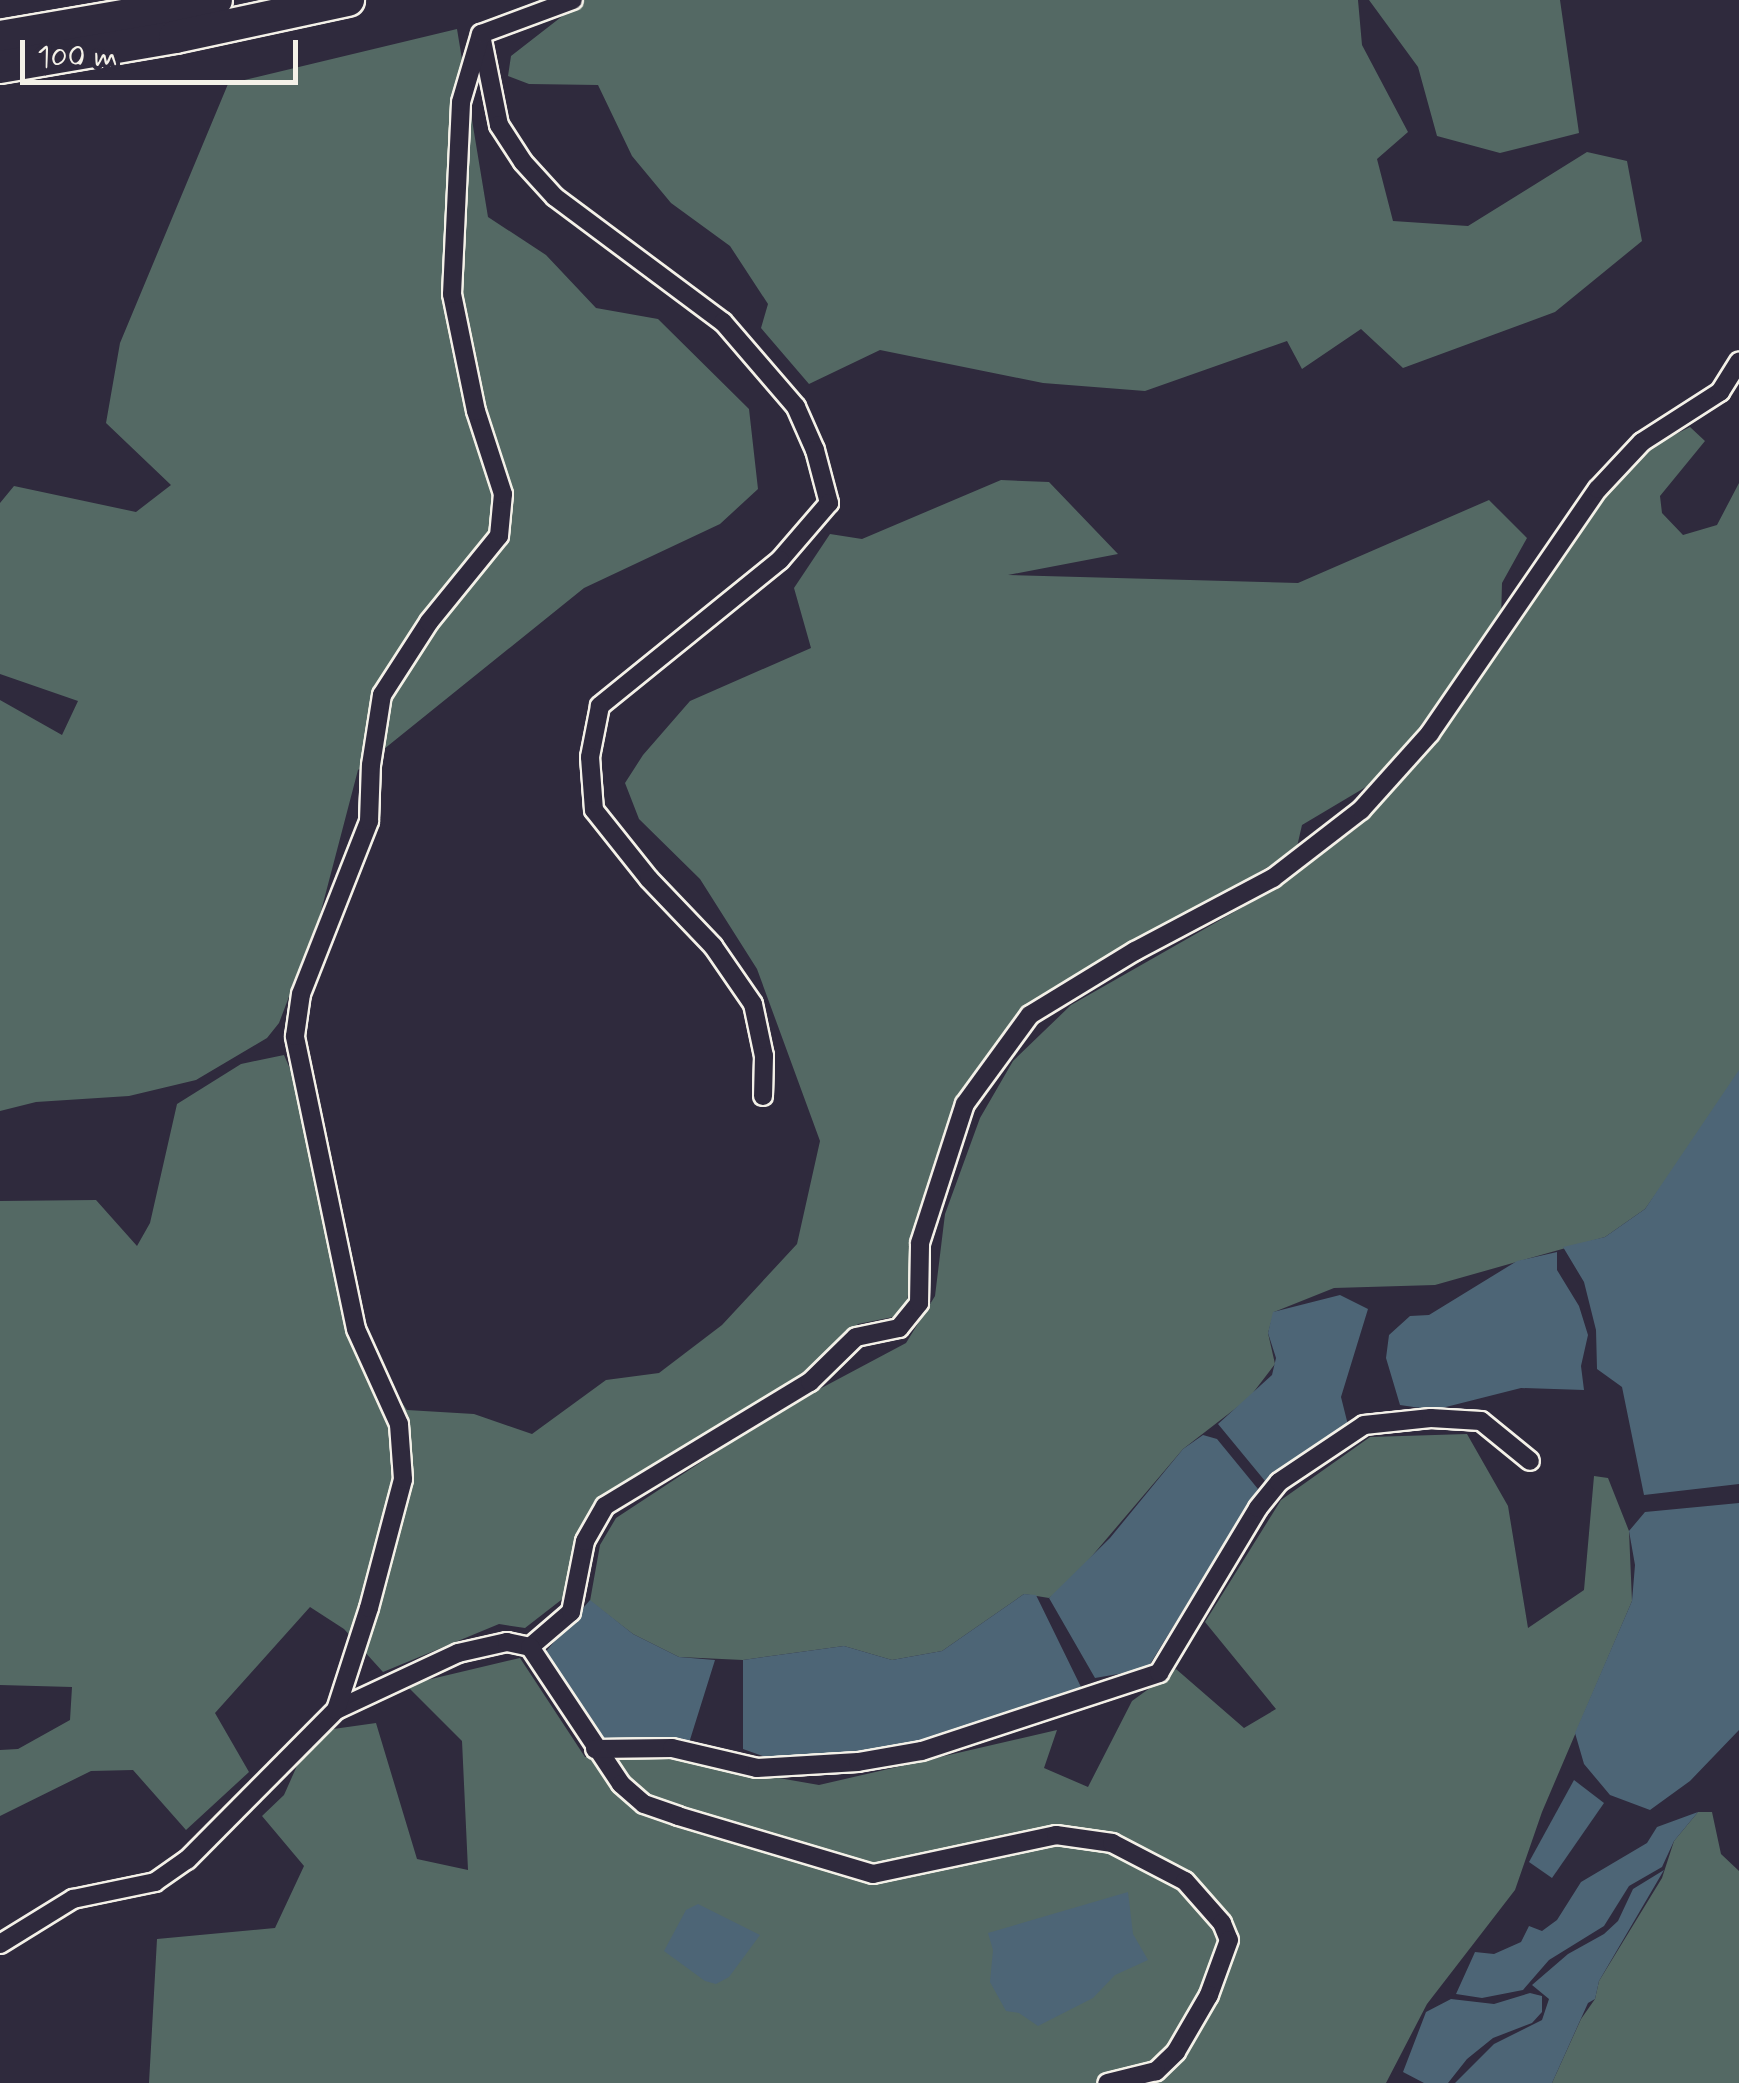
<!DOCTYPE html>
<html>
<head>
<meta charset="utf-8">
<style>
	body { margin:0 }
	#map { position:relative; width:1739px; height:2083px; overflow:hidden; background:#2f2a3d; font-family:Mynerve,sans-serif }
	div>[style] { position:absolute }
	.green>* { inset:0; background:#546964 }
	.water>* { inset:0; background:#4d6576 }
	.roads { filter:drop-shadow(2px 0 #f4f1e8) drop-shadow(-2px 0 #f4f1e8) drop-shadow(0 2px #f4f1e8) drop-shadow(0 -2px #f4f1e8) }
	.street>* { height:18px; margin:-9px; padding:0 9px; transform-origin:9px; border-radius:9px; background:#2f2a3d }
	.highway>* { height:32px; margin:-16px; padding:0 16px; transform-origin:16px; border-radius:16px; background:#2f2a3d }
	span { translate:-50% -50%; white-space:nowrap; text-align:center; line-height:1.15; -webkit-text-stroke:9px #2f2a3d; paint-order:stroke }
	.scale { position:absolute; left:20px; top:40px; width:278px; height:45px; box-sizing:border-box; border:5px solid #f4f1e8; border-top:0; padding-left:12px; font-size:30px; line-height:35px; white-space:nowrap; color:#f4f1e8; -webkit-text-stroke:8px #2f2a3d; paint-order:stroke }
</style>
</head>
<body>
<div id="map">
	<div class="green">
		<i style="clip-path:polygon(583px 0,1358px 0,1362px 45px,1408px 132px,1377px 159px,1393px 221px,1468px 226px,1587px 152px,1627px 161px,1642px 241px,1555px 312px,1403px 368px,1361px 329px,1302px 369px,1287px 341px,1145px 391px,1043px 383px,880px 350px,809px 384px,761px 328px,768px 304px,730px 246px,671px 203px,632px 156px,598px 85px,529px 84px,508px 76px,511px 56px)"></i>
		<i style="clip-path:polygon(1369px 0,1560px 0,1579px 133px,1500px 153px,1437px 136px,1418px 67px)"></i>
		<i style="clip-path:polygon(457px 29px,488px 217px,546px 255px,596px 308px,658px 319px,749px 409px,758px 489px,720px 524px,584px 588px,358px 770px,320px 915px,279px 1023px,267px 1038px,196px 1080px,129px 1096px,36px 1102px,0 1111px,0 700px,62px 735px,78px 701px,0 674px,0 503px,14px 486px,136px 512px,171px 485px,106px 423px,120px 343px,228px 84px)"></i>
		<i style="clip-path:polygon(1690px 427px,1705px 441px,1660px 496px,1662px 513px,1683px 535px,1717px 525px,1739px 483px,1739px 1078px,1645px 1209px,1605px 1237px,1435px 1285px,1334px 1288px,1274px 1312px,1268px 1333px,1275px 1364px,1249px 1398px,1183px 1449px,1069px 1583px,1049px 1598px,1024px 1594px,942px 1651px,892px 1660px,844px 1646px,743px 1660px,679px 1657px,633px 1634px,590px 1601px,600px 1545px,616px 1518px,782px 1409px,906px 1343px,935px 1296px,945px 1214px,980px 1118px,1013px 1061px,1071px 1005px,1280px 886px,1358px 827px,1440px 731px,1604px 495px,1650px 447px)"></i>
		<i style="clip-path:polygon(1001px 480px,1049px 482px,1118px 554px,1008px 575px,1298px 583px,1489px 500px,1527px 538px,1502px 583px,1501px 620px,1381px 778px,1302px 825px,1296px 851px,1030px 1004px,956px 1102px,914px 1238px,907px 1304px,893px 1317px,858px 1324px,808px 1372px,588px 1513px,565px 1597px,525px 1628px,499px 1624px,383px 1672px,344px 1629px,310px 1607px,215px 1713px,249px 1772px,186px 1830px,133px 1770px,91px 1771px,0 1816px,0 1750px,18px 1749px,70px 1720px,72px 1687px,0 1685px,0 1201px,96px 1200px,137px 1246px,150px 1223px,177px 1104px,241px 1064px,284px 1055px,295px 1080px,342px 1316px,407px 1410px,474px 1414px,532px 1434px,606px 1380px,659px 1373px,722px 1325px,797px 1244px,820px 1141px,757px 969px,700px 879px,639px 819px,625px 783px,643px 755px,690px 701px,811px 648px,794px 588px,830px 534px,862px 539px)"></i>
		<i style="clip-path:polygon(1467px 1434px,1508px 1506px,1528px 1628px,1584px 1590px,1594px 1476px,1608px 1478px,1629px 1531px,1632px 1601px,1542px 1812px,1515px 1890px,1427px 2004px,1386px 2083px,149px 2083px,157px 1939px,275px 1928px,304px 1866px,262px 1816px,284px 1795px,312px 1732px,376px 1723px,417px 1859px,468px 1870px,462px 1741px,406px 1685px,520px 1658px,585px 1757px,664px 1758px,819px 1785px,1057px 1730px,1044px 1768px,1088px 1787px,1132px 1701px,1176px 1669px,1244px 1728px,1276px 1709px,1205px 1622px,1281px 1500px,1370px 1437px)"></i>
		<i style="clip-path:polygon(1698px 1812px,1712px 1812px,1721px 1854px,1739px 1871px,1739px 2083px,1552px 2083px,1581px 2019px,1595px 1999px,1599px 1981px,1662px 1878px,1674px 1841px)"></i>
	</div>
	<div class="water">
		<i style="clip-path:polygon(1739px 1070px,1739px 1484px,1644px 1495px,1622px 1387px,1597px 1369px,1596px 1330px,1584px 1282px,1563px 1247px,1605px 1237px,1645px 1209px)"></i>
		<i style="clip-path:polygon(1557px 1252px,1557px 1270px,1579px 1306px,1588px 1335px,1581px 1366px,1584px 1390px,1521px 1388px,1434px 1410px,1400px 1405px,1386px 1358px,1389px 1335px,1410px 1316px,1429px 1315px,1517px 1261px)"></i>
		<i style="clip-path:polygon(1340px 1295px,1368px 1309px,1341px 1397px,1348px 1425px,1265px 1481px,1218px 1424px,1272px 1375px,1276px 1358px,1268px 1333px,1273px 1312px)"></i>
		<i style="clip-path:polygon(1203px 1435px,1217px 1439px,1258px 1489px,1147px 1669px,1095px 1678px,1049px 1598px,1110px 1538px,1183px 1449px)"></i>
		<i style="clip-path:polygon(1739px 1503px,1739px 1730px,1690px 1781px,1650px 1810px,1610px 1795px,1584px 1764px,1575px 1733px,1632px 1601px,1635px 1565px,1629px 1531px,1645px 1512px)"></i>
		<i style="clip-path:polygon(1024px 1594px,1036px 1595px,1081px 1687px,906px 1746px,833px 1756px,768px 1758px,743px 1749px,743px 1660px,844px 1646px,892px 1660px,942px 1651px)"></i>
		<i style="clip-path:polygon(590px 1600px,633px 1634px,679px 1657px,715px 1660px,689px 1743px,601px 1745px,542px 1656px)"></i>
		<i style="clip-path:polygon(1574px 1780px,1604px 1803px,1552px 1878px,1529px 1862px)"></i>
		<i style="clip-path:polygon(1698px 1812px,1674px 1841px,1662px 1867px,1629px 1886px,1604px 1926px,1549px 1960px,1523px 1990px,1482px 1998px,1456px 1994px,1475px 1952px,1494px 1954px,1521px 1942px,1529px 1926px,1542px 1931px,1557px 1920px,1581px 1882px,1647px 1843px,1657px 1827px)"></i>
		<i style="clip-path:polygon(1664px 1870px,1599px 1981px,1595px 1999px,1588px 2003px,1552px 2083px,1455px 2083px,1494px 2044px,1542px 2020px,1549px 1999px,1532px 1985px,1568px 1954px,1604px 1934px,1618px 1921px,1633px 1889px)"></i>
		<i style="clip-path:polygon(1128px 1892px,1133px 1934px,1148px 1960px,1115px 1975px,1093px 1998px,1038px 2026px,1019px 2013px,1006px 2011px,990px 1982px,993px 1950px,988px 1933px)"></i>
		<i style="clip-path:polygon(698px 1904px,760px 1935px,729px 1977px,716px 1984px,705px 1981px,664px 1951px,686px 1910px)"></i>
		<i style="clip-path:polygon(1530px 1993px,1542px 1996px,1542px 2012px,1532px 2023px,1493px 2038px,1467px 2059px,1448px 2083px,1424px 2083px,1403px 2072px,1426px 2012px,1451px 1999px,1494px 2004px)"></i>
	</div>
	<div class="roads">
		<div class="street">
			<i style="left:482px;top:40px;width:87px;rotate:78.7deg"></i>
			<i style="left:499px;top:125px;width:44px;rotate:57deg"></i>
			<i style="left:523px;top:162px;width:47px;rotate:47.6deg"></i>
			<i style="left:555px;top:197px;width:209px;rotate:36.7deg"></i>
			<i style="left:723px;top:322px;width:112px;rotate:49.3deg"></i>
			<i style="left:796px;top:407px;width:47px;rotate:66.2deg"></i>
			<i style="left:815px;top:450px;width:55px;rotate:75.2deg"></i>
			<i style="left:829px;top:503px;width:75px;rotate:130.7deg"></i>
			<i style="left:780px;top:560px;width:232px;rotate:141deg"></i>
			<i style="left:600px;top:706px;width:52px;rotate:101.1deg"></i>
			<i style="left:590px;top:757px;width:53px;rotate:85.7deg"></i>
			<i style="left:594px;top:810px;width:88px;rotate:51.4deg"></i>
			<i style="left:649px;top:879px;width:93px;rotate:46.3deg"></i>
			<i style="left:713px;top:946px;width:70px;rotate:55.4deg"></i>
			<i style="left:753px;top:1004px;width:53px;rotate:78.1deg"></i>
			<i style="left:764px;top:1056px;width:40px;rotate:91.4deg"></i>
			<i style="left:530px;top:1647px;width:54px;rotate:-40.5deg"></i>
			<i style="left:571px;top:1612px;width:72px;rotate:-78.8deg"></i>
			<i style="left:585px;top:1541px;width:40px;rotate:-60.3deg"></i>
			<i style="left:605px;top:1506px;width:240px;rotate:-31.2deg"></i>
			<i style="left:810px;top:1382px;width:64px;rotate:-44.4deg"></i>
			<i style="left:856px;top:1337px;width:44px;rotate:-11.8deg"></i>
			<i style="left:899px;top:1328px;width:32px;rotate:-51deg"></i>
			<i style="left:919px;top:1303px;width:60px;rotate:-89deg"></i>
			<i style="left:920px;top:1243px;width:146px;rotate:-72.1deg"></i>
			<i style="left:965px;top:1104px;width:110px;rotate:-53.9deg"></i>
			<i style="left:1030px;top:1015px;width:123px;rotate:-31.4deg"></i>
			<i style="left:1135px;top:951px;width:156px;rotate:-27.9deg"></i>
			<i style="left:1273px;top:878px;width:111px;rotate:-37.7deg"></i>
			<i style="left:1361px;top:810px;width:103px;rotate:-48.1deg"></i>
			<i style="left:1430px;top:733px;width:296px;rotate:-55.5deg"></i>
			<i style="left:1598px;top:489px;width:64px;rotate:-46.9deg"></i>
			<i style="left:1642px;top:442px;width:93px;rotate:-32.7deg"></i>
			<i style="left:1720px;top:392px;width:36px;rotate:-58deg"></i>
			<i style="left:336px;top:1710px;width:135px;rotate:-25deg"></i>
			<i style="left:458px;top:1653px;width:50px;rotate:-12.7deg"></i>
			<i style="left:507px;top:1642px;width:24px;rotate:12deg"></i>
			<i style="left:530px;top:1647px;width:164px;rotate:56.4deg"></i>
			<i style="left:621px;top:1784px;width:30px;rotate:41deg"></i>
			<i style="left:644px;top:1804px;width:36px;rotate:19deg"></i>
			<i style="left:678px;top:1816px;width:203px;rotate:16.6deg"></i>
			<i style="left:873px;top:1874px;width:187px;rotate:-12deg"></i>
			<i style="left:1056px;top:1835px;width:57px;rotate:8.1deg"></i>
			<i style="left:1112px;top:1843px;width:82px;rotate:27.5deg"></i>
			<i style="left:1185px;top:1881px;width:56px;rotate:48.6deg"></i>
			<i style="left:1222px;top:1923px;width:18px;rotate:68deg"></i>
			<i style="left:1229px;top:1940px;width:59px;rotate:110deg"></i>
			<i style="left:1209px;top:1995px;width:66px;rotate:120.1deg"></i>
			<i style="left:1176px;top:2052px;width:28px;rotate:136deg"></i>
			<i style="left:1156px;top:2071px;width:50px;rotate:166.2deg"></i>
			<i style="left:595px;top:1749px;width:77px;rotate:-0.7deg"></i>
			<i style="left:672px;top:1748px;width:87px;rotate:13.2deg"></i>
			<i style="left:757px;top:1768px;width:101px;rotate:-3.4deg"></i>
			<i style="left:858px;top:1762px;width:65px;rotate:-9.8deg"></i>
			<i style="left:922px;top:1751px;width:250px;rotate:-18.2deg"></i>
			<i style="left:1159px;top:1673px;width:192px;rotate:-59deg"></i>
			<i style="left:1258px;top:1508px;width:33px;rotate:-51deg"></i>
			<i style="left:1279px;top:1482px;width:102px;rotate:-33.8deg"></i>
			<i style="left:1364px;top:1425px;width:67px;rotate:-6deg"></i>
			<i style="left:1431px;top:1418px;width:50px;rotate:3.4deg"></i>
			<i style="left:1481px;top:1421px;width:63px;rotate:39.2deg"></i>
			<i style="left:0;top:1944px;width:86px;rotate:-31.7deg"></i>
			<i style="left:73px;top:1899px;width:84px;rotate:-11.7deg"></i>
			<i style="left:155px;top:1882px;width:39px;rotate:-35deg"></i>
			<i style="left:187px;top:1860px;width:211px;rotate:-45.2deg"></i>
			<i style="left:336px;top:1710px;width:107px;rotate:-72.1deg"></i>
			<i style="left:369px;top:1608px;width:133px;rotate:-75.2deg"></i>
			<i style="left:403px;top:1479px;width:55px;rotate:-94.2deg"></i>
			<i style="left:399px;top:1424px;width:104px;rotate:-114.4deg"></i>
			<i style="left:356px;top:1329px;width:299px;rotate:-101.8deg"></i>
			<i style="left:295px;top:1036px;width:42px;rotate:-81.9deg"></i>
			<i style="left:301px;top:994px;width:186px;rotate:-68.5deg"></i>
			<i style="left:369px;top:821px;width:56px;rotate:-88deg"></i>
			<i style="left:371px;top:765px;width:71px;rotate:-81.1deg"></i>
			<i style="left:382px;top:695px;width:87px;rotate:-57.2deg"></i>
			<i style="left:429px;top:622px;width:111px;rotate:-50.9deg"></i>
			<i style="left:499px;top:536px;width:42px;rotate:-84.6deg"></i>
			<i style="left:503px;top:494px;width:87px;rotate:-108deg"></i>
			<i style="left:476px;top:411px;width:119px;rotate:-101.6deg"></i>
			<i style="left:452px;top:294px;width:192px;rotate:-87.3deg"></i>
			<i style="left:461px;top:102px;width:71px;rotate:-73.6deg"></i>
			<i style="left:481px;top:34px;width:98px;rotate:-20.3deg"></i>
		</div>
		<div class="highway">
			<i style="left:0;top:37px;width:219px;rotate:-9.7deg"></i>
			<i style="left:0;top:67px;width:178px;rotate:-9.7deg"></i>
			<i style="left:175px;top:37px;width:177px;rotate:-12.1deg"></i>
		</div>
	</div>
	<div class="scale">100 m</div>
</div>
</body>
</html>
